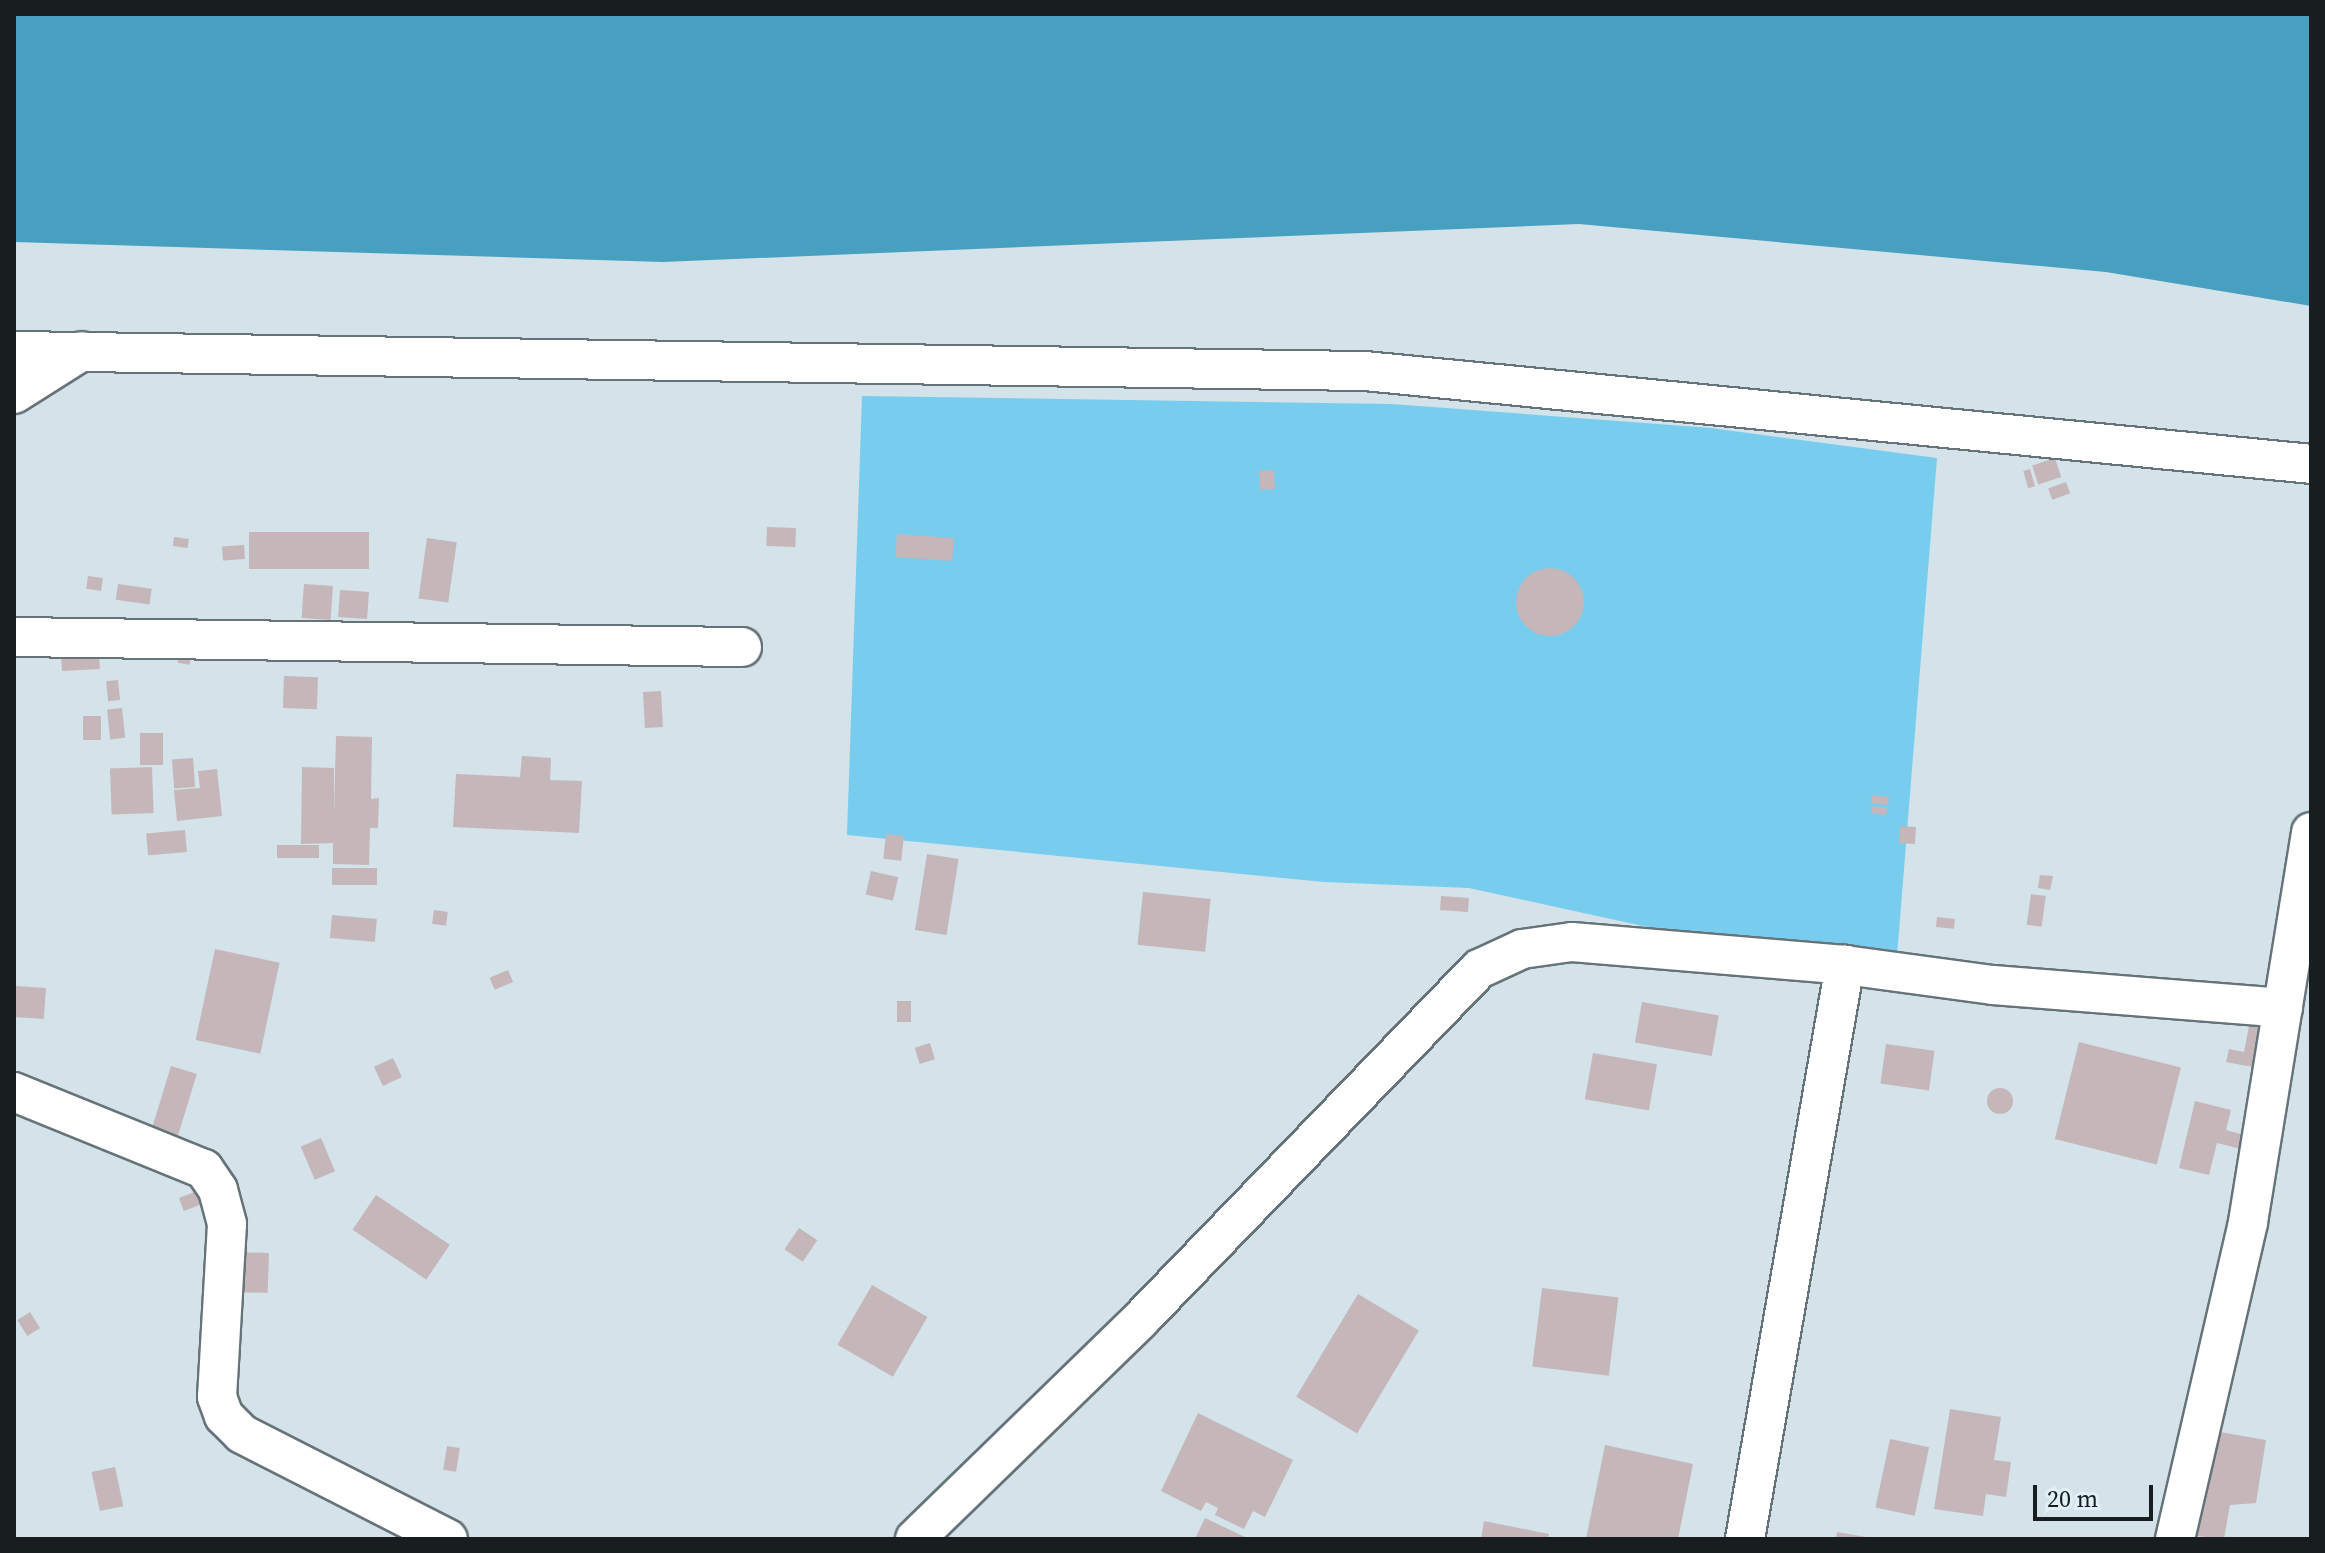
<!DOCTYPE html>
<html>
<head>
<meta charset="utf-8">
<style>
	body { margin:0 }
	#map { position:relative; width:2325px; height:1553px; overflow:hidden; background:#d4e2e9; font-family:"Source Serif 4",serif }
	div>[style] { position:absolute }
	.green>* { inset:0; background:#78cdee }
	.water>* { inset:0; background:#48a0c0 }
	.building>* { inset:0; background:#c5b6b9; transform-origin:0 0 }
	.round { border-radius:50% }
	.roads { filter:drop-shadow(2px 0 #667378) drop-shadow(-2px 0 #667378) drop-shadow(0 2px #667378) drop-shadow(0 -2px #667378) }
	.street>* { height:38px; margin:-19px; padding:0 19px; transform-origin:19px; border-radius:19px; background:#fff }
	span { translate:-50% -50%; white-space:nowrap; text-align:center; line-height:1.15; -webkit-text-stroke:6px #e1f0f6; paint-order:stroke }
	.frame { position:absolute; inset:0; border:16px solid #181d20; pointer-events:none }
	.scale { position:absolute; left:2033px; top:1485px; width:120px; height:36px; box-sizing:border-box; border:4px solid #181d20; border-top:0; padding-left:10px; font-size:24px; line-height:28px; white-space:nowrap; color:#181d20; -webkit-text-stroke:6px #e1f0f6; paint-order:stroke }
</style>
</head>
<body>
<div id="map">
	<div class="green">
		<i style="clip-path:polygon(862px 396px,1392px 404px,1711px 428px,1937px 458px,1895px 981px,1469px 888px,1324px 882px,847px 835px)"></i>
	</div>
	<div class="water">
		<i style="clip-path:polygon(14px 14px,2311px 14px,2311px 306px,2106px 272px,1579px 224px,663px 262px,14px 242px)"></i>
	</div>
	<div class="building">
		<i style="left:2055px;top:458px;width:20px;height:24px;rotate:72deg"></i>
		<i style="left:2030px;top:469px;width:18px;height:7px;rotate:74deg"></i>
		<i style="left:1274px;top:470px;width:19px;height:15px;rotate:87deg"></i>
		<i style="left:2066px;top:482px;width:12px;height:19px;rotate:70deg"></i>
		<i style="left:767px;top:527px;width:29px;height:19px;rotate:2deg"></i>
		<i style="left:369px;top:532px;width:37px;height:120px;rotate:90deg"></i>
		<i style="left:897px;top:534px;width:57px;height:23px;rotate:4deg"></i>
		<i style="left:174px;top:537px;width:15px;height:9px;rotate:8deg"></i>
		<i style="left:427px;top:538px;width:30px;height:61px;rotate:8deg"></i>
		<i style="left:244px;top:545px;width:14px;height:22px;rotate:86deg"></i>
		<i class="round" style="left:1516px;top:568px;width:68px;height:68px"></i>
		<i style="left:88px;top:576px;width:15px;height:13px;rotate:8deg"></i>
		<i style="left:118px;top:584px;width:34px;height:16px;rotate:8deg"></i>
		<i style="left:304px;top:584px;width:29px;height:34px;rotate:4deg"></i>
		<i style="left:340px;top:590px;width:29px;height:27px;rotate:4deg"></i>
		<i style="left:180px;top:649px;width:12px;height:14px;rotate:9deg"></i>
		<i style="left:99px;top:652px;width:17px;height:38px;rotate:87deg"></i>
		<i style="left:284px;top:676px;width:34px;height:32px;rotate:2deg"></i>
		<i style="left:118px;top:680px;width:20px;height:12px;rotate:84deg"></i>
		<i style="left:661px;top:691px;width:36px;height:18px;rotate:87deg"></i>
		<i style="left:122px;top:708px;width:30px;height:15px;rotate:84deg"></i>
		<i style="left:83px;top:716px;width:18px;height:24px"></i>
		<i style="left:140px;top:733px;width:23px;height:32px"></i>
		<i style="clip-path:polygon(336px 736px,372px 737px,371px 799px,379px 798px,378px 828px,370px 828px,369px 865px,333px 864px,333px 843px,301px 844px,302px 767px,334px 768px,334px 816px)"></i>
		<i style="clip-path:polygon(522px 756px,551px 758px,550px 780px,582px 781px,579px 833px,453px 827px,456px 774px,520px 777px)"></i>
		<i style="left:193px;top:758px;width:29px;height:21px;rotate:86deg"></i>
		<i style="left:152px;top:767px;width:46px;height:42px;rotate:88deg"></i>
		<i style="clip-path:polygon(217px 769px,222px 816px,177px 821px,174px 790px,200px 788px,198px 771px)"></i>
		<i style="left:1872px;top:795px;width:17px;height:8px;rotate:7deg"></i>
		<i style="left:1872px;top:806px;width:15px;height:7px;rotate:8deg"></i>
		<i style="left:1900px;top:826px;width:16px;height:17px;rotate:4deg"></i>
		<i style="left:185px;top:830px;width:22px;height:39px;rotate:85deg"></i>
		<i style="left:886px;top:834px;width:18px;height:25px;rotate:6deg"></i>
		<i style="left:319px;top:845px;width:13px;height:42px;rotate:90deg"></i>
		<i style="left:927px;top:854px;width:32px;height:77px;rotate:9deg"></i>
		<i style="left:332px;top:868px;width:45px;height:17px"></i>
		<i style="left:871px;top:871px;width:28px;height:24px;rotate:13deg"></i>
		<i style="clip-path:polygon(2040px 875px,2053px 876px,2050px 890px,2038px 888px)"></i>
		<i style="left:1143px;top:892px;width:68px;height:53px;rotate:6deg"></i>
		<i style="left:2031px;top:894px;width:15px;height:31px;rotate:8deg"></i>
		<i style="left:1441px;top:896px;width:28px;height:14px;rotate:4deg"></i>
		<i style="left:434px;top:910px;width:14px;height:14px;rotate:8deg"></i>
		<i style="left:332px;top:915px;width:45px;height:23px;rotate:5deg"></i>
		<i style="left:1937px;top:917px;width:18px;height:10px;rotate:6deg"></i>
		<i style="left:215px;top:949px;width:66px;height:93px;rotate:12deg"></i>
		<i style="left:508px;top:970px;width:13px;height:20px;rotate:67deg"></i>
		<i style="left:16px;top:986px;width:30px;height:31px;rotate:4deg"></i>
		<i style="left:897px;top:1001px;width:14px;height:21px"></i>
		<i style="left:1642px;top:1002px;width:78px;height:41px;rotate:10deg"></i>
		<i style="clip-path:polygon(2250px 1021px,2267px 1025px,2258px 1068px,2226px 1062px,2229px 1049px,2244px 1052px)"></i>
		<i style="left:2079px;top:1042px;width:105px;height:100px;rotate:14deg"></i>
		<i style="left:930px;top:1043px;width:17px;height:16px;rotate:73deg"></i>
		<i style="left:1886px;top:1044px;width:49px;height:40px;rotate:8deg"></i>
		<i style="left:1593px;top:1053px;width:65px;height:47px;rotate:10deg"></i>
		<i style="left:393px;top:1058px;width:21px;height:21px;rotate:65deg"></i>
		<i style="left:171px;top:1066px;width:27px;height:71px;rotate:17deg"></i>
		<i class="round" style="left:1987px;top:1088px;width:26px;height:26px"></i>
		<i style="clip-path:polygon(2195px 1101px,2231px 1110px,2226px 1130px,2244px 1135px,2241px 1149px,2217px 1143px,2209px 1175px,2179px 1168px)"></i>
		<i style="left:321px;top:1138px;width:36px;height:22px;rotate:67deg"></i>
		<i style="left:205px;top:1188px;width:14px;height:28px;rotate:69deg"></i>
		<i style="left:376px;top:1195px;width:89px;height:42px;rotate:34deg"></i>
		<i style="left:799px;top:1228px;width:22px;height:26px;rotate:34deg"></i>
		<i style="left:237px;top:1252px;width:32px;height:40px;rotate:2deg"></i>
		<i style="left:872px;top:1285px;width:64px;height:69px;rotate:30deg"></i>
		<i style="left:1542px;top:1288px;width:77px;height:79px;rotate:7deg"></i>
		<i style="left:1358px;top:1294px;width:71px;height:120px;rotate:31deg"></i>
		<i style="left:30px;top:1312px;width:19px;height:15px;rotate:58deg"></i>
		<i style="clip-path:polygon(1950px 1409px,2001px 1417px,1994px 1460px,2011px 1462px,2006px 1497px,1986px 1494px,1983px 1516px,1934px 1509px)"></i>
		<i style="clip-path:polygon(1198px 1413px,1293px 1460px,1265px 1517px,1253px 1511px,1244px 1529px,1215px 1515px,1218px 1508px,1206px 1502px,1201px 1511px,1161px 1491px)"></i>
		<i style="clip-path:polygon(2214px 1431px,2266px 1440px,2256px 1503px,2230px 1505px,2224px 1539px,2197px 1536px)"></i>
		<i style="left:1890px;top:1439px;width:40px;height:70px;rotate:12deg"></i>
		<i style="clip-path:polygon(1605px 1445px,1693px 1464px,1678px 1539px,1586px 1539px)"></i>
		<i style="left:447px;top:1446px;width:13px;height:24px;rotate:9deg"></i>
		<i style="left:115px;top:1467px;width:40px;height:24px;rotate:78deg"></i>
		<i style="clip-path:polygon(1205px 1518px,1249px 1539px,1195px 1539px)"></i>
		<i style="clip-path:polygon(1484px 1521px,1549px 1534px,1548px 1539px,1481px 1539px)"></i>
		<i style="clip-path:polygon(1837px 1532px,1866px 1537px,1866px 1539px,1836px 1539px)"></i>
	</div>
	<div class="roads">
		<div class="street">
			<i style="left:14px;top:351px;width:1351px;rotate:0.85deg"></i>
			<i style="left:1365px;top:371px;width:951px;rotate:5.61deg"></i>
			<i style="left:14px;top:394px;width:80px;rotate:-32.3deg"></i>
			<i style="left:14px;top:637px;width:728px;rotate:0.79deg"></i>
			<i style="left:14px;top:1092px;width:205px;rotate:22.1deg"></i>
			<i style="left:204px;top:1169px;width:25px;rotate:56deg"></i>
			<i style="left:218px;top:1190px;width:35px;rotate:75deg"></i>
			<i style="left:227px;top:1224px;width:173px;rotate:93.3deg"></i>
			<i style="left:217px;top:1397px;width:20px;rotate:70deg"></i>
			<i style="left:224px;top:1416px;width:25px;rotate:45deg"></i>
			<i style="left:242px;top:1434px;width:231px;rotate:27deg"></i>
			<i style="left:915px;top:1539px;width:315px;rotate:-44.2deg"></i>
			<i style="left:1141px;top:1319px;width:487px;rotate:-46deg"></i>
			<i style="left:1479px;top:969px;width:47px;rotate:-24.9deg"></i>
			<i style="left:1522px;top:949px;width:50px;rotate:-8deg"></i>
			<i style="left:1572px;top:942px;width:274px;rotate:4.8deg"></i>
			<i style="left:1745px;top:1539px;width:583px;rotate:-80.12deg"></i>
			<i style="left:1845px;top:965px;width:149px;rotate:7.7deg"></i>
			<i style="left:1993px;top:985px;width:291px;rotate:4.5deg"></i>
			<i style="left:2175px;top:1539px;width:325px;rotate:-77deg"></i>
			<i style="left:2248px;top:1222px;width:395px;rotate:-80.8deg"></i>
		</div>
	</div>
	<div class="frame"></div>
	<div class="scale">20 m</div>
</div>
</body>
</html>
